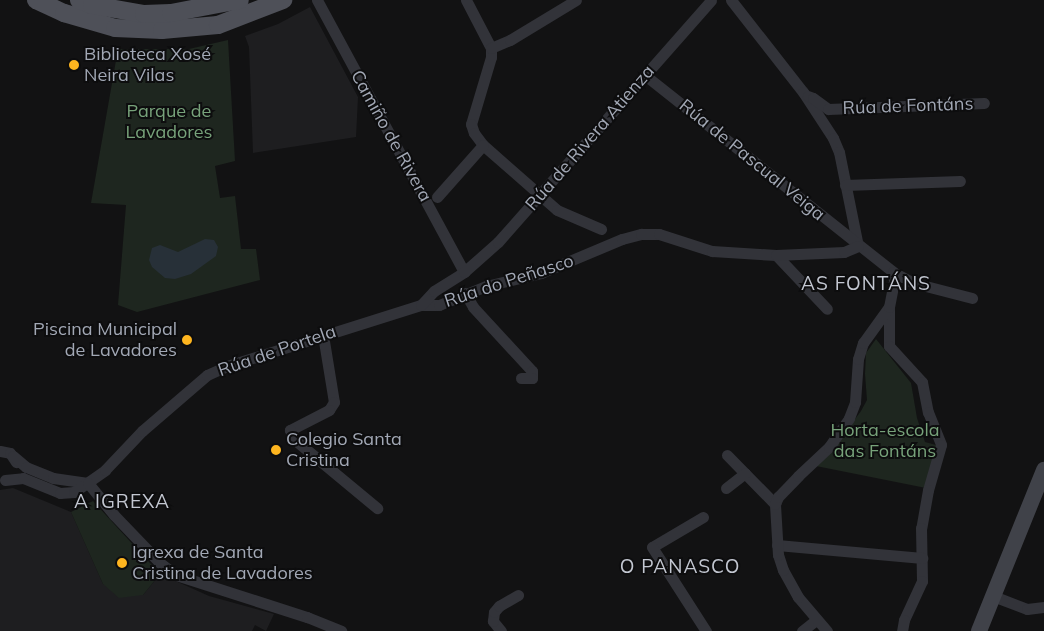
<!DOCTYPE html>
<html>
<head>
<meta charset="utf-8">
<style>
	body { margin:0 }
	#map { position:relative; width:1044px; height:631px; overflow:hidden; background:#121213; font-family:Mulish,sans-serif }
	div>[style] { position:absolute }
	.built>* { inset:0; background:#1e1e20 }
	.green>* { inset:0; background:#1e261f }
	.water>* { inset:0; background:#273038 }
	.street>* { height:11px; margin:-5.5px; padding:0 5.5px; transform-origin:5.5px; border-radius:5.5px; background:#323339 }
	.secondary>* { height:16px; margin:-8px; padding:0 8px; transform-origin:8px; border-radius:8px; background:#404249 }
	.primary>* { height:18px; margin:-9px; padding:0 9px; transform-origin:9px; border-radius:9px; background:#4e5058 }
	.dots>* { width:14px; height:14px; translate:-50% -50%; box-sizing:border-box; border:2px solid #0d0d0e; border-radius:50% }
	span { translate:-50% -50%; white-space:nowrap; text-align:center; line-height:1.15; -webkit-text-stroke:4px #0d0d0e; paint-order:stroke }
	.poi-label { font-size:18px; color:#a2a8b5 }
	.left { translate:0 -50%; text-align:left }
	.right { translate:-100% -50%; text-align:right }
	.street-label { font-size:18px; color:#a2a8b5 }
	.park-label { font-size:18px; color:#77a27a }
	.neighbourhood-label { font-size:19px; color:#c3c7d1; letter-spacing:1px }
</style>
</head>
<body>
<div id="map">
	<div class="built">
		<i style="clip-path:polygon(310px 7px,358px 97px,356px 137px,253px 153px,249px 47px,245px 36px,278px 24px)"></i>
		<i style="clip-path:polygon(13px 488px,71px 512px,103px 584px,143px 595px,160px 574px,209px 596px,274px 614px,266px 631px,255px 625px,252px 631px,0 631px,0 490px)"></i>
	</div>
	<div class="green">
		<i style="clip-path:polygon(228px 40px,235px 161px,215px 166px,220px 198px,235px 196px,241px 249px,256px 249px,260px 280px,137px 312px,118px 305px,126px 205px,91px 203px,118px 49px,189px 49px)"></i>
		<i style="clip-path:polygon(876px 339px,911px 383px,917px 418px,925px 442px,936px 445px,926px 488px,816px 466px,828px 456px,861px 411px,867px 400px,865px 374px,866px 353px)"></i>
		<i style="clip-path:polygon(93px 501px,160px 574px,143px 595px,119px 598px,103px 584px,71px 512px)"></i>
	</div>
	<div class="water">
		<i style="clip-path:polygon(205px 239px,214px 240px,218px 247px,216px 256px,191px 274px,175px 279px,165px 278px,152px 267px,149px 260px,152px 248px,160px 245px,178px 252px)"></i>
	</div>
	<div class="street">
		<i style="left:317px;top:0;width:309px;rotate:61.6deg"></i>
		<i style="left:466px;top:0;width:54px;rotate:62.5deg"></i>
		<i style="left:491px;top:48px;width:9px;rotate:90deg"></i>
		<i style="left:491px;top:57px;width:70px;rotate:106.6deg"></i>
		<i style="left:471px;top:124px;width:9px;rotate:72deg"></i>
		<i style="left:474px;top:133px;width:15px;rotate:53deg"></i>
		<i style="left:483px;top:145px;width:98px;rotate:41.3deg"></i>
		<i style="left:557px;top:210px;width:48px;rotate:23.4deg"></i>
		<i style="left:731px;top:0;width:117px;rotate:52deg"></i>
		<i style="left:803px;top:92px;width:55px;rotate:56.9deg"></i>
		<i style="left:833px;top:138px;width:15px;rotate:67deg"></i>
		<i style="left:839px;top:152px;width:96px;rotate:78.6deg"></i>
		<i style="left:491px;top:48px;width:21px;rotate:-23deg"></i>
		<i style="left:510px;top:40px;width:77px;rotate:-31.2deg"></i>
		<i style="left:646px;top:76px;width:315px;rotate:38.4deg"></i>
		<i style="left:893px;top:272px;width:24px;rotate:28deg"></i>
		<i style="left:914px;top:283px;width:60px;rotate:14.5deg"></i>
		<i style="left:808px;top:96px;width:5px;rotate:22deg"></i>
		<i style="left:813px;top:98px;width:19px;rotate:36deg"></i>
		<i style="left:828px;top:109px;width:156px;rotate:-2.2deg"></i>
		<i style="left:845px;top:185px;width:115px;rotate:-2deg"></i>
		<i style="left:437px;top:197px;width:69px;rotate:-48.5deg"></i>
		<i style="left:776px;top:255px;width:74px;rotate:46.6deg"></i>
		<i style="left:465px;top:293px;width:16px;rotate:60deg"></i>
		<i style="left:473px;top:307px;width:87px;rotate:47.3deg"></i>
		<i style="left:532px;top:371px;width:7px;rotate:90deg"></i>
		<i style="left:532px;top:378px;width:11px;rotate:180deg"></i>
		<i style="left:421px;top:305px;width:18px"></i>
		<i style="left:439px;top:305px;width:51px;rotate:-22deg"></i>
		<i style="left:486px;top:286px;width:57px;rotate:-13.3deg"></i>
		<i style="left:541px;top:273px;width:88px;rotate:-22.8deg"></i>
		<i style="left:622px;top:239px;width:20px;rotate:-15deg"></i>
		<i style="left:641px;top:234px;width:18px"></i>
		<i style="left:659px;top:234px;width:56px;rotate:17.8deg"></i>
		<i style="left:712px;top:251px;width:64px;rotate:3.6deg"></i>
		<i style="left:776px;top:255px;width:68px;rotate:-2.5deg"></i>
		<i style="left:844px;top:252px;width:15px;rotate:-23deg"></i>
		<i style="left:889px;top:307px;width:39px;rotate:90deg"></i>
		<i style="left:889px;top:346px;width:49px;rotate:47.5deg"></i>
		<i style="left:922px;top:382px;width:31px;rotate:79deg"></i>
		<i style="left:928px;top:412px;width:35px;rotate:68deg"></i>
		<i style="left:941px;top:445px;width:47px;rotate:106.1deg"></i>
		<i style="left:928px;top:490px;width:39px;rotate:100deg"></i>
		<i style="left:921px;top:528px;width:53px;rotate:88.9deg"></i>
		<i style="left:922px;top:581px;width:43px;rotate:114.8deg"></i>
		<i style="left:904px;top:620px;width:11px;rotate:100deg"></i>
		<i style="left:323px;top:335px;width:68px;rotate:80.7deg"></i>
		<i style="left:334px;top:402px;width:9px;rotate:122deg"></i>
		<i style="left:329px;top:410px;width:44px;rotate:152.9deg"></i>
		<i style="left:290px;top:430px;width:11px;rotate:63deg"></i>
		<i style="left:295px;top:440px;width:107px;rotate:39.7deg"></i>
		<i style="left:0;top:451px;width:10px;rotate:11deg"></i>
		<i style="left:10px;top:453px;width:11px;rotate:56deg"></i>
		<i style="left:727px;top:455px;width:69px;rotate:45.6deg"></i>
		<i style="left:13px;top:456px;width:17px;rotate:40deg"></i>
		<i style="left:26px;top:467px;width:29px;rotate:22deg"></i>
		<i style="left:53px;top:478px;width:35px;rotate:8deg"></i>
		<i style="left:5px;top:480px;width:18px;rotate:-6deg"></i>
		<i style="left:23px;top:478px;width:40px;rotate:22deg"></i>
		<i style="left:60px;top:493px;width:14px;rotate:-4deg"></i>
		<i style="left:74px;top:492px;width:38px;rotate:-35deg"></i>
		<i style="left:105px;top:470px;width:54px;rotate:-46.5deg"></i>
		<i style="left:142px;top:431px;width:86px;rotate:-40.7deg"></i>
		<i style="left:207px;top:375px;width:22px;rotate:-24deg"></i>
		<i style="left:227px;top:366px;width:203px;rotate:-17.5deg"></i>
		<i style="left:421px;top:305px;width:19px;rotate:-47deg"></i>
		<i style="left:434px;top:291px;width:36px;rotate:-32deg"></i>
		<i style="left:464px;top:272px;width:45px;rotate:-41.4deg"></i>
		<i style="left:498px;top:242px;width:322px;rotate:-48.6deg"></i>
		<i style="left:88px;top:483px;width:41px;rotate:50.9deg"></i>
		<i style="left:114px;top:515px;width:66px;rotate:46.2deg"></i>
		<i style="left:160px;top:563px;width:20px;rotate:37deg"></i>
		<i style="left:176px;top:575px;width:138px;rotate:17.8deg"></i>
		<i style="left:307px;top:617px;width:37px;rotate:22deg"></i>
		<i style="left:726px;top:488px;width:24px;rotate:-38deg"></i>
		<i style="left:703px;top:517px;width:59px;rotate:149.5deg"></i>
		<i style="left:652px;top:547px;width:100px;rotate:57.3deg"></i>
		<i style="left:777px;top:545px;width:146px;rotate:5.1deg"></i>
		<i style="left:993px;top:596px;width:36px;rotate:21deg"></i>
		<i style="left:1027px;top:609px;width:17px;rotate:-7deg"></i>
		<i style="left:501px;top:631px;width:13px;rotate:-129deg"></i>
		<i style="left:493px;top:621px;width:9px;rotate:-84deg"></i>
		<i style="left:494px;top:612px;width:8px;rotate:-50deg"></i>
		<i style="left:499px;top:606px;width:22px;rotate:-30deg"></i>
		<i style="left:802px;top:631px;width:18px;rotate:-38deg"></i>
		<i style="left:827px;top:631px;width:45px;rotate:-130.5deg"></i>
		<i style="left:798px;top:597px;width:31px;rotate:-119deg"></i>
		<i style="left:783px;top:570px;width:16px;rotate:-108deg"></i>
		<i style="left:778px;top:555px;width:51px;rotate:-93.4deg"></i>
		<i style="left:775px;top:504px;width:8px;rotate:-67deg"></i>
		<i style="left:778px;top:497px;width:29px;rotate:-46deg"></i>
		<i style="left:798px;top:476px;width:42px;rotate:-43.1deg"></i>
		<i style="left:829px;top:447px;width:35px;rotate:-55deg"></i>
		<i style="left:849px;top:418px;width:17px;rotate:-69deg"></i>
		<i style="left:855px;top:402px;width:43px;rotate:-86deg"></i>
		<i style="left:858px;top:359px;width:17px;rotate:-73deg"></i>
		<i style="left:863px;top:343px;width:44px;rotate:-54.2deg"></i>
		<i style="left:889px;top:307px;width:26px;rotate:-79deg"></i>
		<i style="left:894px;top:281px;width:9px;rotate:-96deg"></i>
	</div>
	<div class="secondary">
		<i style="left:979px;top:631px;width:174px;rotate:-68deg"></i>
	</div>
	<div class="primary">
		<i style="left:36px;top:0;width:31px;rotate:25deg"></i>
		<i style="left:64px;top:13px;width:53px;rotate:16.4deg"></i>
		<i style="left:115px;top:28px;width:47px;rotate:2.4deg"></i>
		<i style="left:162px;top:30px;width:56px;rotate:-5.1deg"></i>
		<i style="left:218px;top:25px;width:70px;rotate:-21deg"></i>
		<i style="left:79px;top:0;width:14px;rotate:21deg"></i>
		<i style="left:92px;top:5px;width:53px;rotate:9.8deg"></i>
		<i style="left:144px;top:14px;width:27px;rotate:-2deg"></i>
		<i style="left:171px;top:13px;width:70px;rotate:-10.7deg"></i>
	</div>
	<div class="dots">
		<i style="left:74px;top:65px;background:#feb51f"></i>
		<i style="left:187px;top:340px;background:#feb51f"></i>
		<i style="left:276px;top:450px;background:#feb51f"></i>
		<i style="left:122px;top:563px;background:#feb51f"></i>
	</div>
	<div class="poi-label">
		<span class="left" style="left:84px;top:65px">Biblioteca Xosé<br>Neira Vilas</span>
		<span class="right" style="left:177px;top:340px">Piscina Municipal<br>de Lavadores</span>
		<span class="left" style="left:286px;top:450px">Colegio Santa<br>Cristina</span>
		<span class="left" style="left:132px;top:563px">Igrexa de Santa<br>Cristina de Lavadores</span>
	</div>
	<div class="street-label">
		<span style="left:908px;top:106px;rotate:-2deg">Rúa de Fontáns</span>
		<span style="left:391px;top:136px;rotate:61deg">Camiño de Rivera</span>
		<span style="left:590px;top:138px;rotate:-49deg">Rúa de Rivera Atienza</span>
		<span style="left:752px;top:160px;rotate:39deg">Rúa de Pascual Veiga</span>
		<span style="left:509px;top:281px;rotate:-18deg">Rúa do Peñasco</span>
		<span style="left:277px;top:351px;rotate:-19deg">Rúa de Portela</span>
	</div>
	<div class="park-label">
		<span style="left:169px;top:122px">Parque de<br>Lavadores</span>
		<span style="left:885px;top:441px">Horta-escola<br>das Fontáns</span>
	</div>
	<div class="neighbourhood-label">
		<span style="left:866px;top:284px">AS FONTÁNS</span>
		<span style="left:122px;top:502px">A IGREXA</span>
		<span style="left:680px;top:567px">O PANASCO</span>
	</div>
</div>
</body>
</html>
